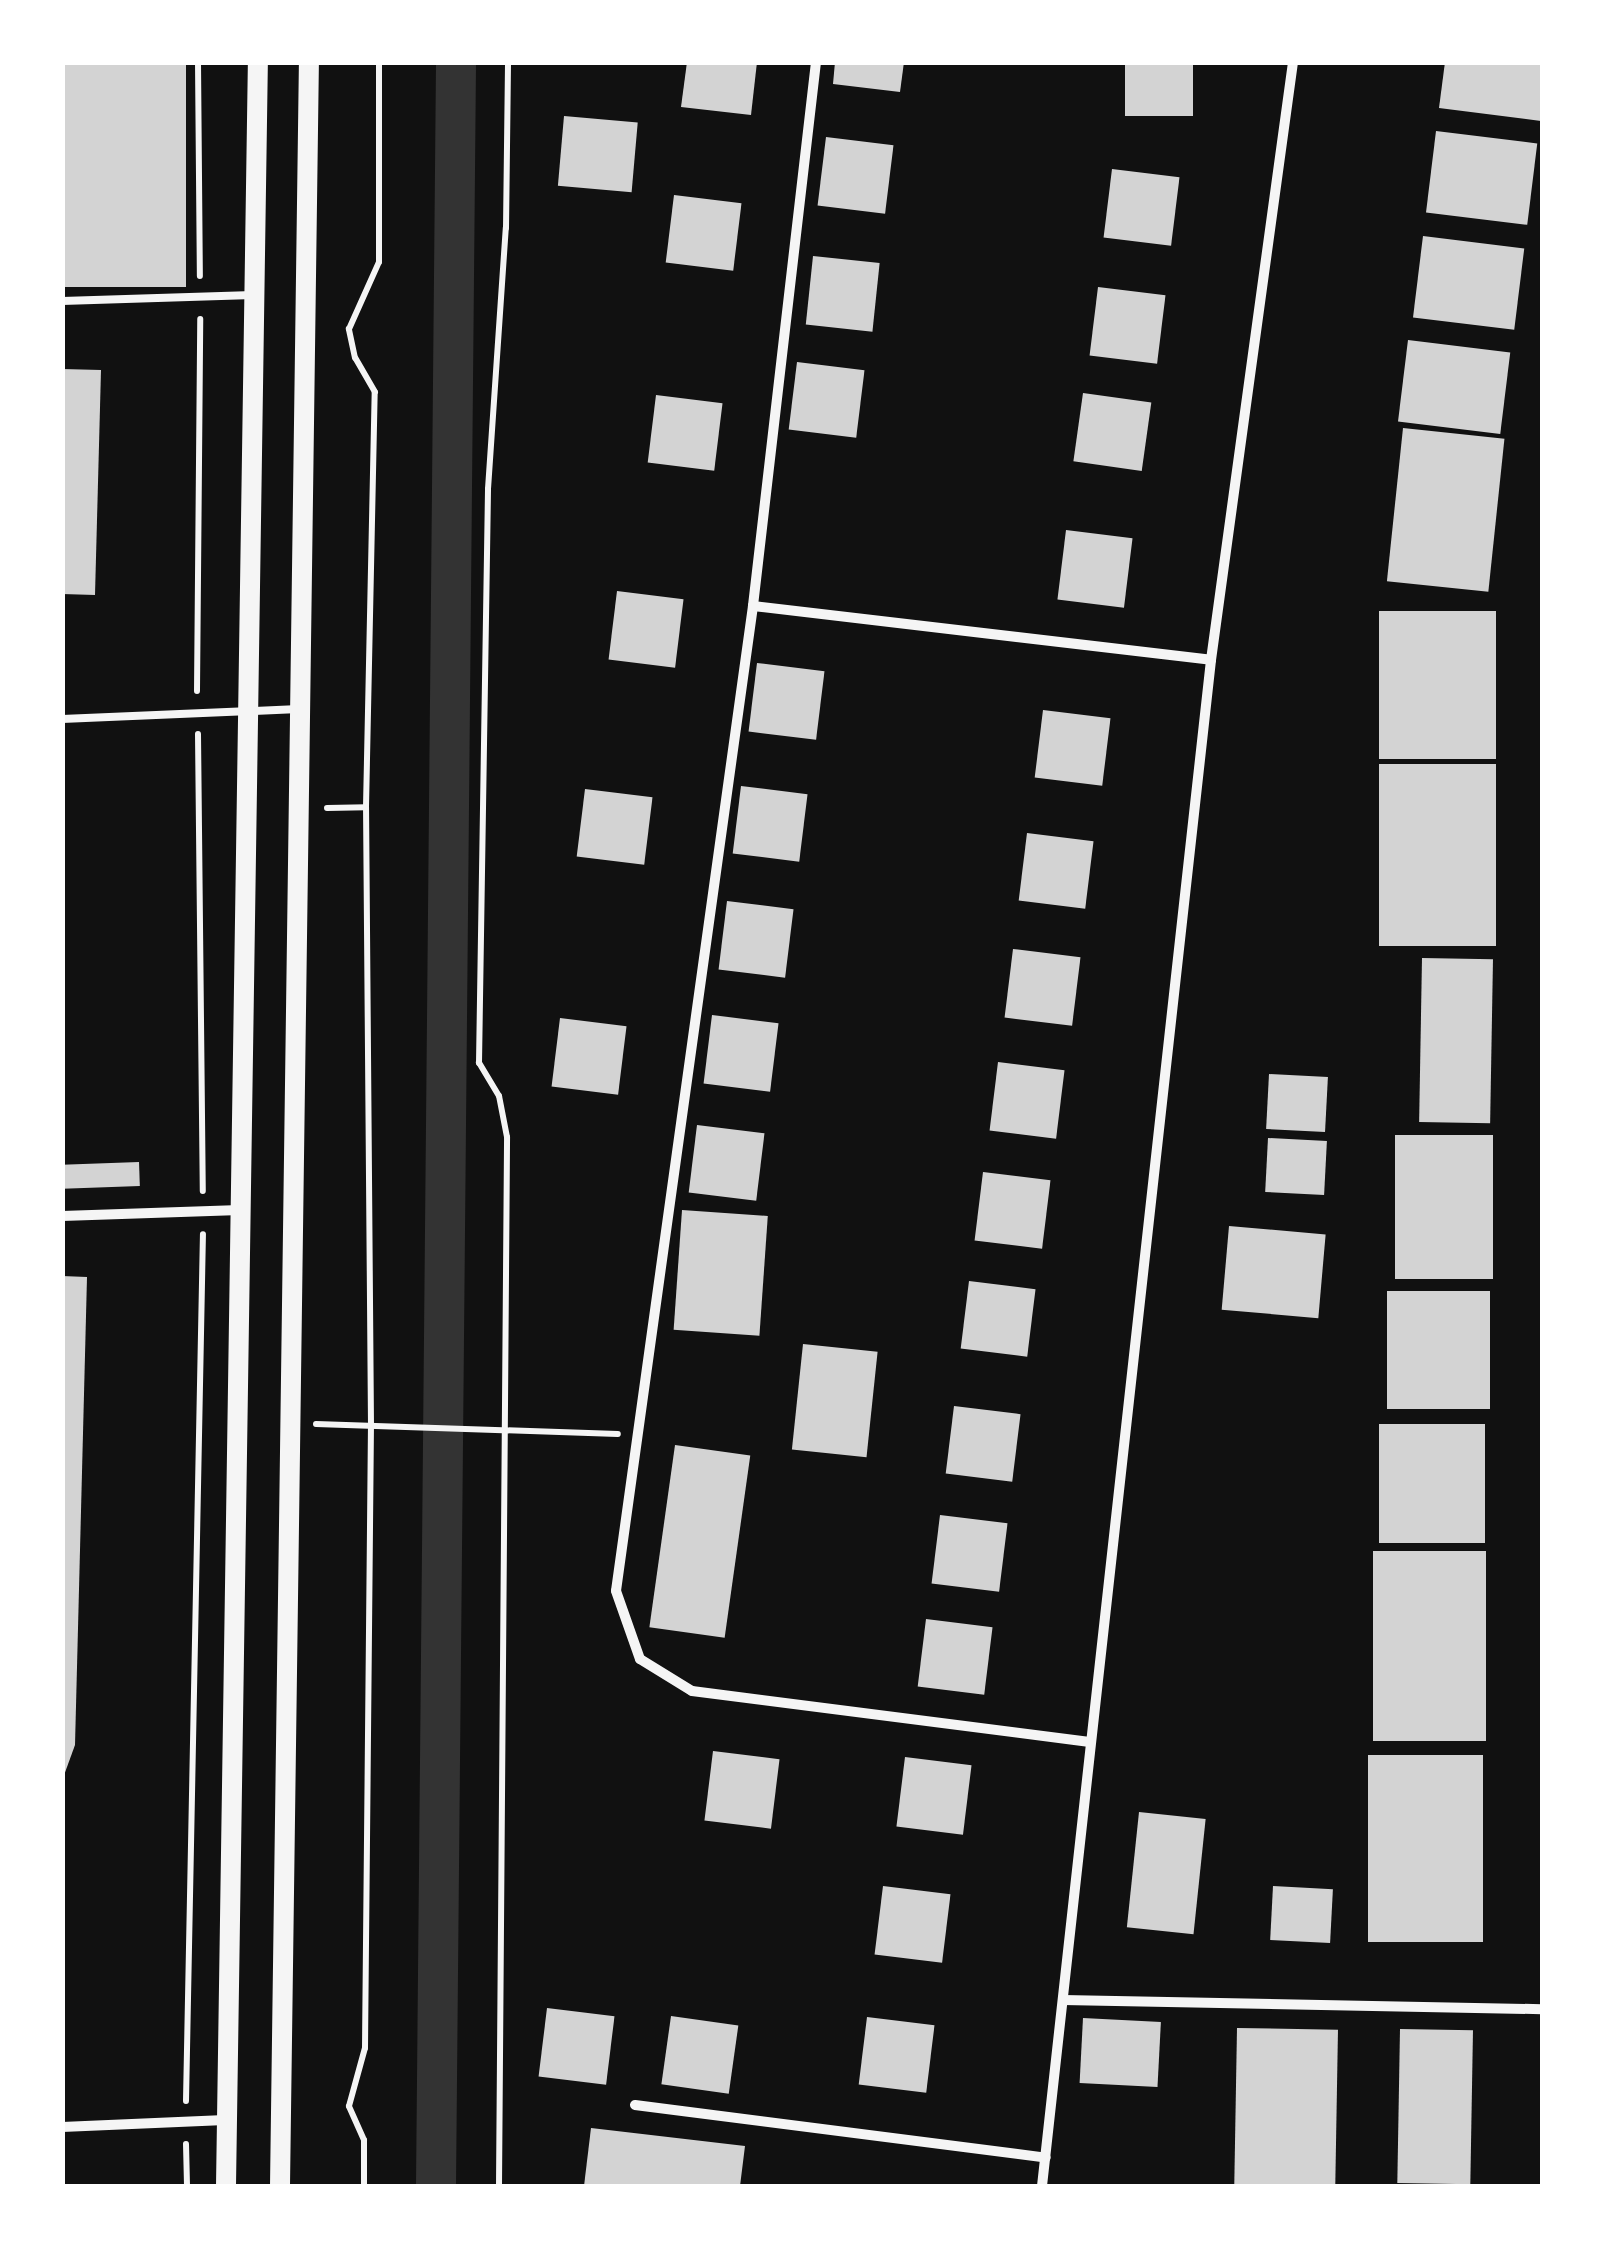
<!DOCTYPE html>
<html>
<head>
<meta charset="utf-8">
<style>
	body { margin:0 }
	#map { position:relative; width:1605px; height:2249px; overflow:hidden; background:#111; font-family:"Source Sans 3",sans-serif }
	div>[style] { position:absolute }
	.canal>* { height:40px; margin:-20px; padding:0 20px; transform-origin:20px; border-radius:20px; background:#333 }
	.building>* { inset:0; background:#d3d3d3; transform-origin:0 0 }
	.path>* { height:6px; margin:-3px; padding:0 3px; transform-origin:3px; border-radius:3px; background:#f5f5f5 }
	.service>* { height:8px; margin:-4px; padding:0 4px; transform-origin:4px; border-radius:4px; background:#f5f5f5 }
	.minor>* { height:10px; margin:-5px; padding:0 5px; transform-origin:5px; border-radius:5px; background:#f5f5f5 }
	.secondary>* { height:20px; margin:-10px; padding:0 10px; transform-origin:10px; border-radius:10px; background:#f5f5f5 }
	span { translate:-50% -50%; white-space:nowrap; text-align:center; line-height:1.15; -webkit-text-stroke:8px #fff; paint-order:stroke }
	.frame { position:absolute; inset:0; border:65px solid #fff; pointer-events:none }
</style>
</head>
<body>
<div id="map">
	<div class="canal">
		<i style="left:436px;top:2186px;width:2124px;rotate:-89.46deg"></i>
	</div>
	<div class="building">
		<i style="left:62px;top:62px;width:124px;height:225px"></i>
		<i style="clip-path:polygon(687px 62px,757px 62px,751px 115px,681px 107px)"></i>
		<i style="clip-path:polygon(835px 62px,904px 62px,900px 92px,833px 84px)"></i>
		<i style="left:1125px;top:62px;width:68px;height:54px"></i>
		<i style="clip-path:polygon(1445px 62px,1542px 62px,1541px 121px,1439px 108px)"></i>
		<i style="left:564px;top:116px;width:74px;height:70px;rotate:5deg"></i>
		<i style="left:1436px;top:131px;width:102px;height:82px;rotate:7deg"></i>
		<i style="left:826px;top:137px;width:68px;height:69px;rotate:7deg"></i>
		<i style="left:1112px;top:169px;width:68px;height:69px;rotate:7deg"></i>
		<i style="left:674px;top:195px;width:68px;height:68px;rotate:7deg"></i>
		<i style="left:1423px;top:236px;width:102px;height:82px;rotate:7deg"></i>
		<i style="left:813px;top:256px;width:67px;height:69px;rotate:6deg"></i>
		<i style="left:1098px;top:287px;width:68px;height:69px;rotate:7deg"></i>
		<i style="left:1408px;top:340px;width:103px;height:82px;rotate:7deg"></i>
		<i style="left:797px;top:362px;width:68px;height:68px;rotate:7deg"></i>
		<i style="clip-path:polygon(62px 369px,101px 370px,95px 595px,62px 594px)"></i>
		<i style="left:1083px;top:393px;width:69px;height:69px;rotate:8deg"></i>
		<i style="left:656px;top:395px;width:67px;height:68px;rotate:7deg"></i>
		<i style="left:1403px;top:428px;width:102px;height:154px;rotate:6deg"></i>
		<i style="left:1066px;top:530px;width:67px;height:70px;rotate:7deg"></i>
		<i style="left:617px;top:591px;width:67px;height:69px;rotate:7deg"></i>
		<i style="left:1496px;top:611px;width:148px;height:117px;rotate:90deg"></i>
		<i style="left:757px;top:663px;width:68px;height:69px;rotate:7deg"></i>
		<i style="left:1043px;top:710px;width:68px;height:68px;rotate:7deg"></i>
		<i style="left:1379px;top:764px;width:117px;height:182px"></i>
		<i style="left:741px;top:786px;width:67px;height:68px;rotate:7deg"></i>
		<i style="left:585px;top:789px;width:68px;height:68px;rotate:7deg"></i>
		<i style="left:1027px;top:833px;width:67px;height:68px;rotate:7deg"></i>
		<i style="left:727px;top:901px;width:67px;height:69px;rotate:7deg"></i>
		<i style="left:1013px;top:949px;width:68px;height:69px;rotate:7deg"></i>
		<i style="left:1422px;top:958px;width:71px;height:164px;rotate:1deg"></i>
		<i style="left:712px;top:1015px;width:67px;height:69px;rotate:7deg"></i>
		<i style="left:560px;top:1018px;width:67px;height:69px;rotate:7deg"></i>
		<i style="left:998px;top:1062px;width:67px;height:69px;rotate:7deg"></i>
		<i style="left:1269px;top:1074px;width:59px;height:55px;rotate:3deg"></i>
		<i style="left:697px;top:1125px;width:68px;height:68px;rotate:7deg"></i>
		<i style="left:1395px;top:1135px;width:98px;height:144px"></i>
		<i style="left:1268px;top:1138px;width:59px;height:54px;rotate:3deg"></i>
		<i style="left:139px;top:1162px;width:24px;height:77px;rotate:88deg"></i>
		<i style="left:983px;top:1172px;width:68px;height:69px;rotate:7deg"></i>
		<i style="left:682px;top:1210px;width:86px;height:120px;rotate:4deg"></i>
		<i style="left:1229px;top:1226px;width:97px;height:84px;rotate:5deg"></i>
		<i style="clip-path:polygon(62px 1276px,87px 1277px,75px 1745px,63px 1778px)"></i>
		<i style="left:969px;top:1281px;width:67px;height:68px;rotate:7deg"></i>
		<i style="left:1387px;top:1291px;width:103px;height:118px"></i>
		<i style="left:803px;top:1344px;width:75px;height:106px;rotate:6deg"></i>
		<i style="left:954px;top:1406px;width:67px;height:68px;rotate:7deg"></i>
		<i style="left:1379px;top:1424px;width:106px;height:119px"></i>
		<i style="left:675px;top:1445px;width:76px;height:184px;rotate:8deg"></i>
		<i style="left:940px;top:1515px;width:68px;height:69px;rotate:7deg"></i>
		<i style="left:1373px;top:1551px;width:113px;height:190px"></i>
		<i style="left:926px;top:1619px;width:67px;height:68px;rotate:7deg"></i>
		<i style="left:713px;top:1751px;width:67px;height:70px;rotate:7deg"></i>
		<i style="left:1368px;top:1755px;width:115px;height:187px"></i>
		<i style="left:905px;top:1757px;width:67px;height:70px;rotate:7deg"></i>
		<i style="left:1139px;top:1812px;width:67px;height:116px;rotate:6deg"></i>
		<i style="left:883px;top:1886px;width:68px;height:69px;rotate:7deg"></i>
		<i style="left:1273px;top:1886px;width:60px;height:54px;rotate:3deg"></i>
		<i style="left:547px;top:2008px;width:68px;height:69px;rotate:7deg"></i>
		<i style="left:671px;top:2016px;width:68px;height:69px;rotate:8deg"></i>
		<i style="left:867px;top:2017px;width:68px;height:68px;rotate:7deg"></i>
		<i style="left:1083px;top:2018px;width:78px;height:65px;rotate:3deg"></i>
		<i style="left:1237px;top:2028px;width:101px;height:158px;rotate:1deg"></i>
		<i style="left:1400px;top:2029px;width:73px;height:154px;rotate:1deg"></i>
		<i style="clip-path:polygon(591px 2128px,745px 2146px,740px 2186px,584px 2186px)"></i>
	</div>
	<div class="path">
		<i style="left:198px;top:62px;width:214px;rotate:89.5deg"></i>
		<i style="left:197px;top:691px;width:372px;rotate:-89.5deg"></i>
		<i style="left:198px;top:734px;width:457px;rotate:89.4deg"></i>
		<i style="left:327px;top:808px;width:39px;rotate:-1deg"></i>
		<i style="left:316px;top:1424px;width:302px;rotate:1.9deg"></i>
		<i style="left:186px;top:2101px;width:867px;rotate:-88.88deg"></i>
		<i style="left:186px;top:2144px;width:42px;rotate:88.6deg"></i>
		<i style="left:364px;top:2186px;width:46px;rotate:-90deg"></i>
		<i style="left:364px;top:2140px;width:37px;rotate:-114deg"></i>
		<i style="left:349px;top:2106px;width:60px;rotate:-74.6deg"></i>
		<i style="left:365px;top:2048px;width:622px;rotate:-89.45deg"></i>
		<i style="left:371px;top:1426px;width:619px;rotate:-90.46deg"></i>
		<i style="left:366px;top:807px;width:415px;rotate:-88.8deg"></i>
		<i style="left:375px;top:392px;width:39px;rotate:-120deg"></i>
		<i style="left:355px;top:358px;width:30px;rotate:-102deg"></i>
		<i style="left:349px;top:329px;width:73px;rotate:-65.9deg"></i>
		<i style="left:379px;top:262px;width:200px;rotate:-90deg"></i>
		<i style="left:499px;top:2186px;width:1049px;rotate:-89.56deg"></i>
		<i style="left:507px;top:1137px;width:42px;rotate:-101deg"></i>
		<i style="left:499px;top:1096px;width:39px;rotate:-121deg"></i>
		<i style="left:479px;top:1063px;width:574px;rotate:-89.1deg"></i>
		<i style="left:488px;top:489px;width:262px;rotate:-86.1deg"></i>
		<i style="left:506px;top:228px;width:166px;rotate:-89.3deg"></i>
	</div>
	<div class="service">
		<i style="left:62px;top:301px;width:191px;rotate:-1.8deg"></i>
		<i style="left:62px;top:719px;width:237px;rotate:-2.4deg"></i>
	</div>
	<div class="minor">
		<i style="left:816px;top:62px;width:548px;rotate:96.61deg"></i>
		<i style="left:753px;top:606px;width:994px;rotate:97.92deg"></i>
		<i style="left:616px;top:1591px;width:72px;rotate:70.6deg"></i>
		<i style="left:640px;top:1659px;width:61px;rotate:31.6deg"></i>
		<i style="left:692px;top:1691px;width:401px;rotate:7.3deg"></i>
		<i style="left:753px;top:606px;width:461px;rotate:6.7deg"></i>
		<i style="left:62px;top:1216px;width:178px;rotate:-1.9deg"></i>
		<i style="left:1063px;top:2000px;width:479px;rotate:1.1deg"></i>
		<i style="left:635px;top:2105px;width:414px;rotate:7.3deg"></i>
		<i style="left:62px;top:2127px;width:163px;rotate:-2.5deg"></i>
		<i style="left:1042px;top:2186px;width:1535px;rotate:-83.68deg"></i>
		<i style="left:1211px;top:660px;width:604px;rotate:-82.19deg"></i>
	</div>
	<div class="secondary">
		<i style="left:226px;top:2186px;width:2124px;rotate:-89.14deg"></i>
		<i style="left:280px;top:2186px;width:2124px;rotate:-89.22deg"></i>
	</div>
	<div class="frame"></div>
</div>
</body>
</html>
